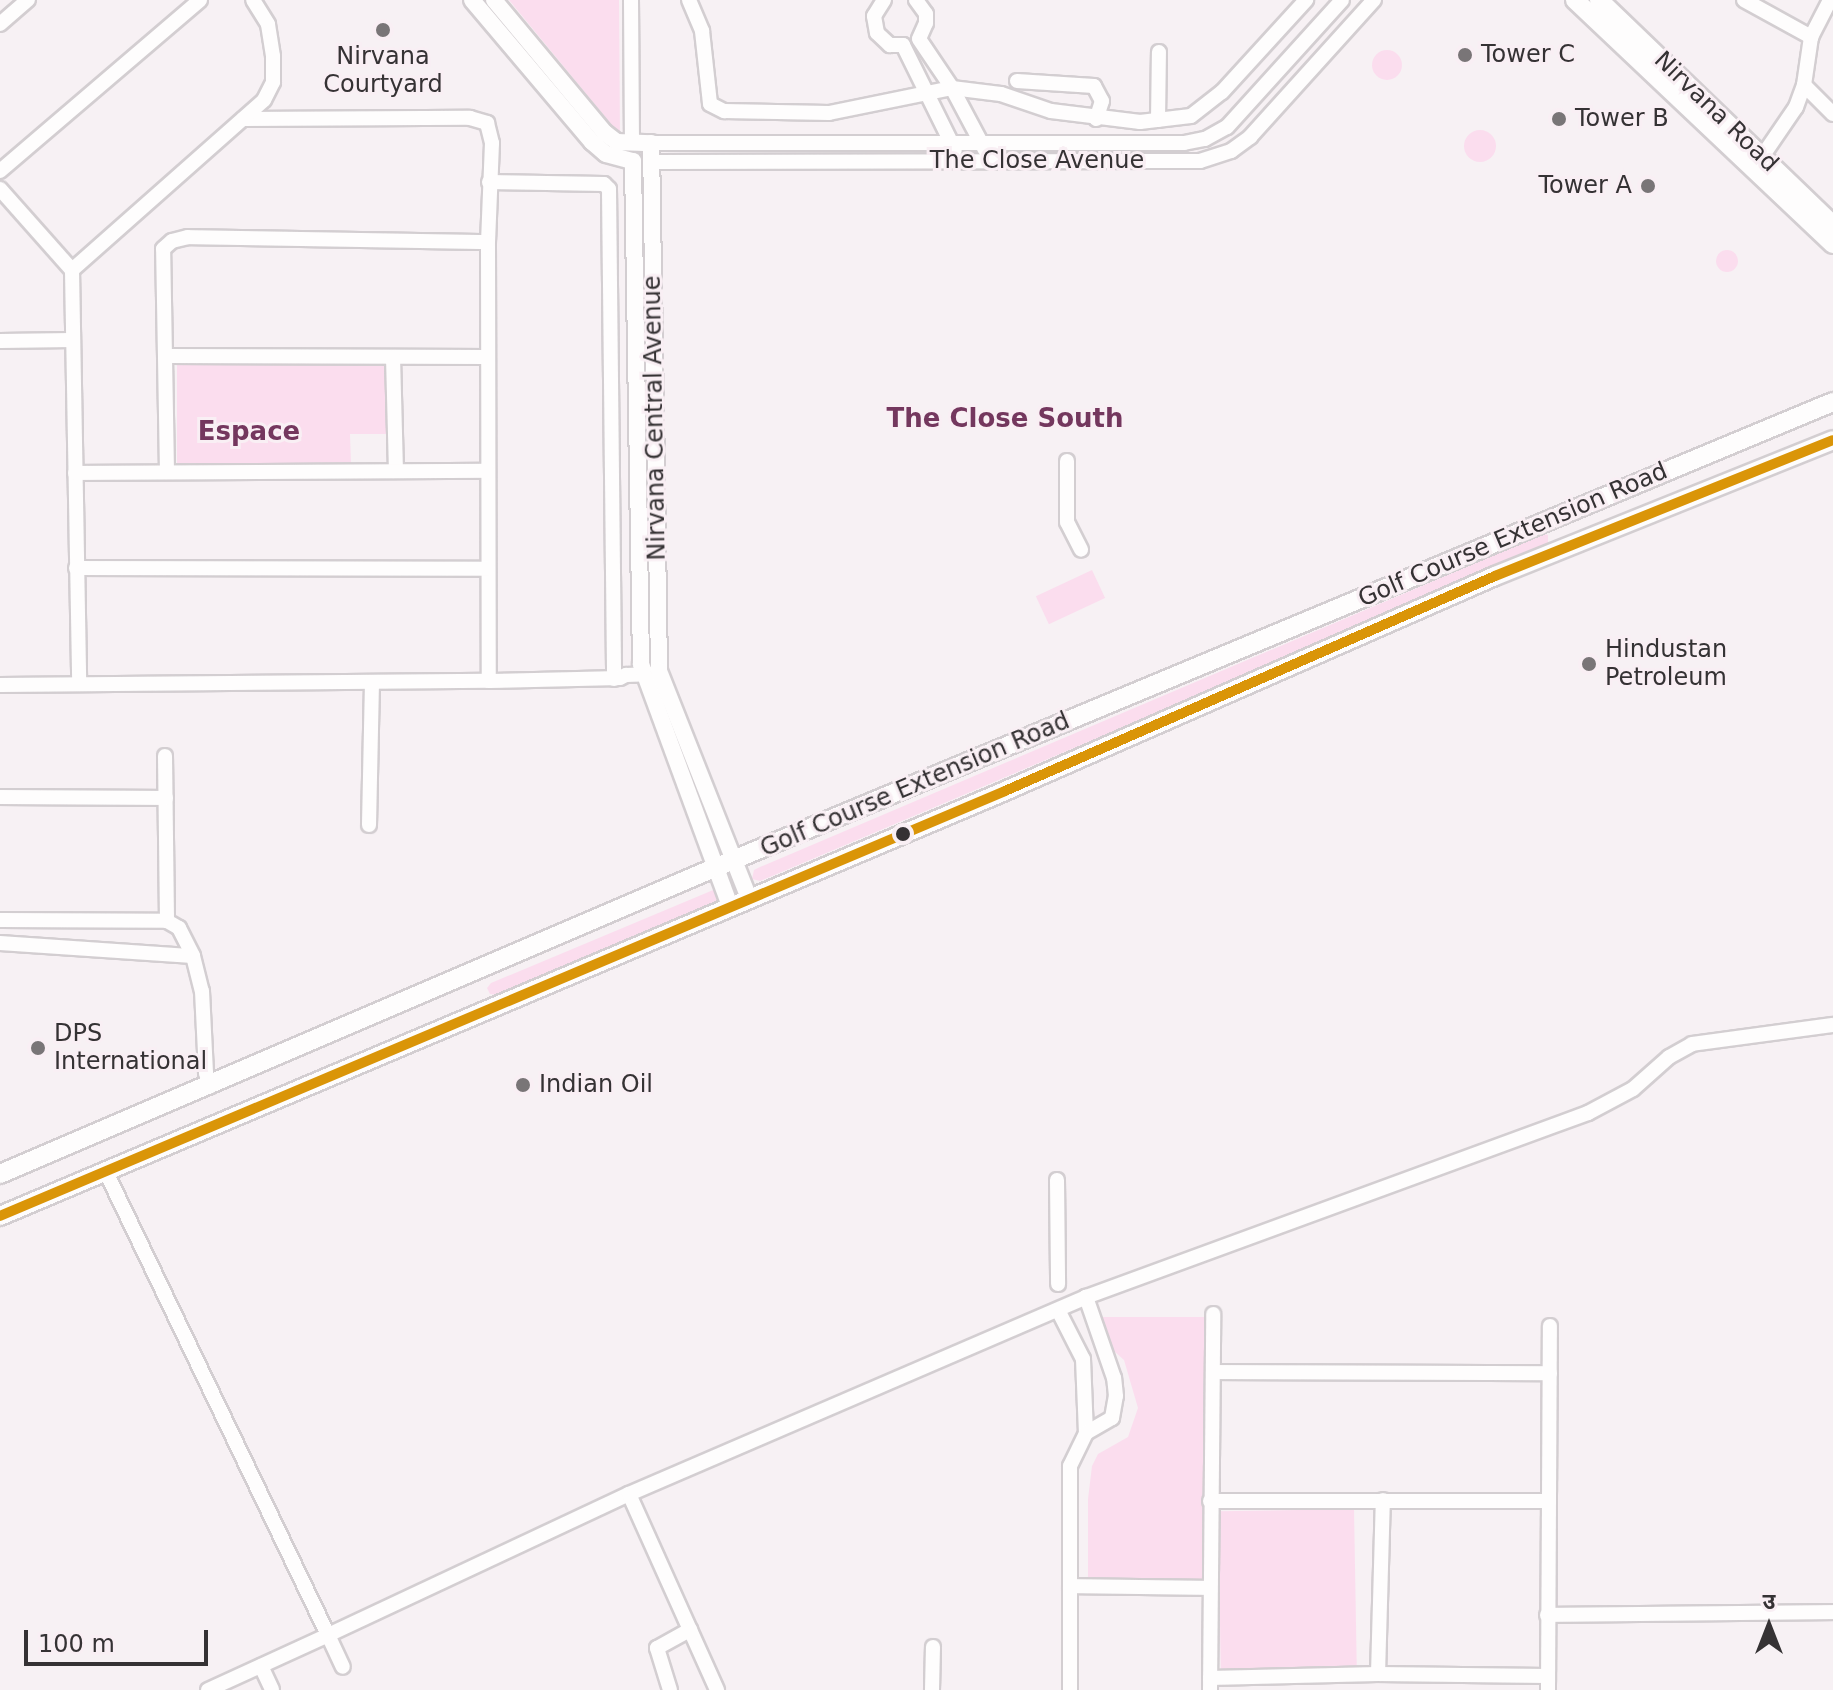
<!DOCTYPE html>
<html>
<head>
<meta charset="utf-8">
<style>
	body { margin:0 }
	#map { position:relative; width:1833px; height:1690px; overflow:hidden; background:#f7f1f4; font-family:"DejaVu Sans","Noto Sans Devanagari",sans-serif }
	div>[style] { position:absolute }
	.green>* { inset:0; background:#fbddee; transform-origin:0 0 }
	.round { border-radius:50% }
	.roads { filter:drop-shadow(2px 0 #d3ced1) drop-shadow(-2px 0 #d3ced1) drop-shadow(0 2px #d3ced1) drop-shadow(0 -2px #d3ced1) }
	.minor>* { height:14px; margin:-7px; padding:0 7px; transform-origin:7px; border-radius:7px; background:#fefdfd }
	.tertiary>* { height:16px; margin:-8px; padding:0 8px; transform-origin:8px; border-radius:8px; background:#fefdfd }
	.secondary>* { height:18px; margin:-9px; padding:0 9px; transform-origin:9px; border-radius:9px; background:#fefdfd }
	.bus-1>* { height:10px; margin:-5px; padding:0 5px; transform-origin:5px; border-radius:5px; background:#da9508 }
	.dots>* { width:22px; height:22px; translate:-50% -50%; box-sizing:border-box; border:4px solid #f9eff4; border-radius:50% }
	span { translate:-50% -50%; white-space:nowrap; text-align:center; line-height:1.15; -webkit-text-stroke:6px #f9eff4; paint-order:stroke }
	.poi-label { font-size:24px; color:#353234 }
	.left { translate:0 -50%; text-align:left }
	.right { translate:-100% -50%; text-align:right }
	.street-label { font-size:24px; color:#353234 }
	.neighbourhood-label { font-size:26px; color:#74375e; font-weight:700 }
	.north { position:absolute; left:1729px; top:1586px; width:80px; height:80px; -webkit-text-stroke:6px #f9eff4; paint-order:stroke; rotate:0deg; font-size:22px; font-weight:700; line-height:32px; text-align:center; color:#353234 }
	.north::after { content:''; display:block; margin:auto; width:28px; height:36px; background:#353234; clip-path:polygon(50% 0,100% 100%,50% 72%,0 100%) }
	.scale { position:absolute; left:24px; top:1630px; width:184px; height:36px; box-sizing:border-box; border:4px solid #353234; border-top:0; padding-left:10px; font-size:24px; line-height:28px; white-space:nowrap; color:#353234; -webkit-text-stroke:6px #f9eff4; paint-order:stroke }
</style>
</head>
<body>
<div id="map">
	<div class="green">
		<i style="clip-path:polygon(509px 0,619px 0,620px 135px)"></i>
		<i class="round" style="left:1372px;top:50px;width:30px;height:30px"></i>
		<i class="round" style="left:1464px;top:130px;width:32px;height:32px"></i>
		<i class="round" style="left:1716px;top:250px;width:22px;height:22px"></i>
		<i style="clip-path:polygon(387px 362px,389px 434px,350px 434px,351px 465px,177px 464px,177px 364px)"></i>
		<i style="clip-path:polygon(1544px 534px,1548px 535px,1548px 547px,760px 881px,752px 879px,754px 870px,760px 867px)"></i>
		<i style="left:1092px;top:570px;width:31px;height:62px;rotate:65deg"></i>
		<i style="clip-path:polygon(718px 888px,720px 899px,717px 901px,497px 995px,490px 994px,487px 988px,491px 983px)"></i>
		<i style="clip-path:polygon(1097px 1317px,1207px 1317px,1208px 1580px,1088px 1580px,1088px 1499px,1092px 1466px,1098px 1454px,1128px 1437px,1138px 1408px,1124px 1360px,1104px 1342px)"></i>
		<i style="left:1354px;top:1509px;width:159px;height:136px;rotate:89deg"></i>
	</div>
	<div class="roads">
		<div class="minor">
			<i style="left:631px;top:0;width:143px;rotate:89.6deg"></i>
			<i style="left:689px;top:0;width:34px;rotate:67deg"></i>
			<i style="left:702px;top:31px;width:73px;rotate:83.7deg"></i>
			<i style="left:710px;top:104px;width:16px;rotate:27deg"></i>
			<i style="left:724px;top:111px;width:105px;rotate:1.1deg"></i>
			<i style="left:829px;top:113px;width:126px;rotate:-11.5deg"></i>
			<i style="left:952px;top:88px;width:49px;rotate:7deg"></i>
			<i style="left:1001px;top:94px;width:53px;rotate:18.8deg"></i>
			<i style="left:1051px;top:111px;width:90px;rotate:7deg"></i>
			<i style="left:1140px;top:122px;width:51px;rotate:-6.7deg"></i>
			<i style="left:1191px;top:116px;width:39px;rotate:-38deg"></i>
			<i style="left:1222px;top:92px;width:125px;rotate:-47.6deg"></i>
			<i style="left:884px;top:0;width:19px;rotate:122deg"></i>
			<i style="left:874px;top:16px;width:17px;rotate:80deg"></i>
			<i style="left:877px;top:33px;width:18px;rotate:43deg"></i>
			<i style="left:890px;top:45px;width:13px"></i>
			<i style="left:903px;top:45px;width:117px;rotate:63.7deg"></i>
			<i style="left:916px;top:0;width:17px;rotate:54deg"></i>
			<i style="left:926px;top:14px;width:9px;rotate:90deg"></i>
			<i style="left:926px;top:23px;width:17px;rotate:114deg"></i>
			<i style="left:919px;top:39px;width:59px;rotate:56deg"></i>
			<i style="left:952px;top:88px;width:70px;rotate:62deg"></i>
			<i style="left:1744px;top:0;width:77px;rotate:28.9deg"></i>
			<i style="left:0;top:24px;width:37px;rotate:-41deg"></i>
			<i style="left:1017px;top:81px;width:77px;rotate:3.7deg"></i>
			<i style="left:1094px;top:86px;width:17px;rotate:62deg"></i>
			<i style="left:1102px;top:101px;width:19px;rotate:108deg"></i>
			<i style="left:1804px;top:85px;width:41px;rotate:45deg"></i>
			<i style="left:243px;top:119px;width:227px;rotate:-0.3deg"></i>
			<i style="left:470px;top:118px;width:18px;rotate:16deg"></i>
			<i style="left:487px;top:123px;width:21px;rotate:76deg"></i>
			<i style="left:492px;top:143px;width:99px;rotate:92.3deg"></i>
			<i style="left:488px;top:242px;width:439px;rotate:89.9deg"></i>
			<i style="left:1158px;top:120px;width:68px;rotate:-89.2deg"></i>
			<i style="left:651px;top:143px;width:533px"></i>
			<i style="left:1184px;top:143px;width:21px;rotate:-11deg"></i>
			<i style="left:1205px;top:139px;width:25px;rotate:-29deg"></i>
			<i style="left:1227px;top:127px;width:171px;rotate:-47.8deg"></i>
			<i style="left:652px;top:162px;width:548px;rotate:-0.1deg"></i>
			<i style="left:1200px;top:161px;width:33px;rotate:-18deg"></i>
			<i style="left:1231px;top:151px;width:24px;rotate:-36deg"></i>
			<i style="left:1250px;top:137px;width:185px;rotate:-47.9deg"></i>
			<i style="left:1757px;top:164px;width:69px;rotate:-55.6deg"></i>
			<i style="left:1796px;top:107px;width:23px;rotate:-70deg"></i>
			<i style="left:1804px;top:85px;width:49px;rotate:-81.7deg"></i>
			<i style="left:1811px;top:37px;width:42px;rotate:-62.8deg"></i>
			<i style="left:0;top:171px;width:263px;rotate:-40.5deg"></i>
			<i style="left:489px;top:182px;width:115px;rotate:1deg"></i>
			<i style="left:604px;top:184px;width:7px;rotate:45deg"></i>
			<i style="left:609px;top:189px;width:490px;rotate:89.4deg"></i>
			<i style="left:0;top:189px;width:108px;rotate:48.4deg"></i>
			<i style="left:72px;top:270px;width:414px;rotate:89deg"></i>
			<i style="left:72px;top:270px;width:256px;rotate:-41.5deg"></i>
			<i style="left:264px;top:100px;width:20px;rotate:-63deg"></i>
			<i style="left:273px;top:82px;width:26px;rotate:-90deg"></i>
			<i style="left:273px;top:56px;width:32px;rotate:-99deg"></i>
			<i style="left:268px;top:24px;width:28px;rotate:-122deg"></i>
			<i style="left:0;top:341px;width:73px;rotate:-0.8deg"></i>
			<i style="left:167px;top:356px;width:321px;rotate:0.2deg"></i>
			<i style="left:393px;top:357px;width:114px;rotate:88.5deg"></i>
			<i style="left:1067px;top:461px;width:61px;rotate:90deg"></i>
			<i style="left:1067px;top:522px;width:31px;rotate:63deg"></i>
			<i style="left:167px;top:472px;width:223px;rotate:-91deg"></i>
			<i style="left:163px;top:249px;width:12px;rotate:-42deg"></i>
			<i style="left:172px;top:241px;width:16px;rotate:-14deg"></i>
			<i style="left:188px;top:237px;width:300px;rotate:1deg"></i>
			<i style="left:75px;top:473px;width:413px;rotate:-0.3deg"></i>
			<i style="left:76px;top:568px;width:412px;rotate:0.1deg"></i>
			<i style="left:0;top:685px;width:489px;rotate:-0.5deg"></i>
			<i style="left:489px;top:681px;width:131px;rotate:-1.3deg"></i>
			<i style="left:620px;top:678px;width:7px;rotate:-27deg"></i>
			<i style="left:626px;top:675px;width:29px;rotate:-2deg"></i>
			<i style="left:165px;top:756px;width:165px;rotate:89.3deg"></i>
			<i style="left:0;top:797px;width:166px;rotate:0.3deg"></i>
			<i style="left:369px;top:825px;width:143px;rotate:-88.8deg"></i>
			<i style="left:0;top:920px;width:167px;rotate:0.3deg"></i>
			<i style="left:167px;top:921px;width:14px;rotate:30deg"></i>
			<i style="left:179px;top:928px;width:31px;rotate:63deg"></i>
			<i style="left:0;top:943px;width:193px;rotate:3.9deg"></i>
			<i style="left:193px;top:956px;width:36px;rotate:76deg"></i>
			<i style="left:202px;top:991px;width:82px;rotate:87.2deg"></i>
			<i style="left:206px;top:1073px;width:14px;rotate:73deg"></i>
			<i style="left:106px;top:1172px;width:513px;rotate:64.38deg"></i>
			<i style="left:328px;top:1635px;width:332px;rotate:-25.1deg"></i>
			<i style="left:629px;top:1494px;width:498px;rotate:-23.3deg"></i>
			<i style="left:1086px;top:1297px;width:535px;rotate:-20.13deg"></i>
			<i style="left:1588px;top:1113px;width:51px;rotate:-28.1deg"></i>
			<i style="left:1633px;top:1089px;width:48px;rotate:-41.6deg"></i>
			<i style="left:1669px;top:1057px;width:26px;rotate:-29deg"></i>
			<i style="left:1692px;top:1044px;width:142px;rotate:-7.7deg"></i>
			<i style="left:1057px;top:1180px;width:104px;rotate:89.4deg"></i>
			<i style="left:1058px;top:1310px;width:55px;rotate:63deg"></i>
			<i style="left:1083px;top:1359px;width:74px;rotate:87.7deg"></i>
			<i style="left:1213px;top:1372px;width:337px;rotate:0.2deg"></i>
			<i style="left:629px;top:1494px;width:215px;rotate:65.8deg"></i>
			<i style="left:1210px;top:1501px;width:337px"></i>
			<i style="left:1070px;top:1586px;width:139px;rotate:0.8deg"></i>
			<i style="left:1547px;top:1615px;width:286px;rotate:-0.6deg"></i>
			<i style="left:261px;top:1666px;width:26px;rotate:65deg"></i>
			<i style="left:1378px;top:1674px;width:174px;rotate:-88.4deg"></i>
			<i style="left:1210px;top:1678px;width:168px;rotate:-1.4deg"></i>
			<i style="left:1378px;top:1674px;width:169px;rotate:0.7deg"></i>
			<i style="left:208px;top:1690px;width:132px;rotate:-24.6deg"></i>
			<i style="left:328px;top:1635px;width:35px;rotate:65deg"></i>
			<i style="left:670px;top:1690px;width:44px;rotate:-107.2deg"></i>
			<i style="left:657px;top:1648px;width:38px;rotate:-29deg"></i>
			<i style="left:932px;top:1690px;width:43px;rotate:-88.7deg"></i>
			<i style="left:1070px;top:1690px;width:224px;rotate:-90deg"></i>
			<i style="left:1070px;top:1466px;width:37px;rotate:-64deg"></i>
			<i style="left:1086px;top:1433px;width:30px;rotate:-30deg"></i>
			<i style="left:1112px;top:1418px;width:22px;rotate:-80deg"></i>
			<i style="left:1116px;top:1396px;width:18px;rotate:-96deg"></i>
			<i style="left:1114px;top:1378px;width:86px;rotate:-109.1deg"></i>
			<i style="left:1210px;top:1690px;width:376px;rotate:-89.5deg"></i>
			<i style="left:1548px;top:1690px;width:364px;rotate:-89.7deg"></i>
		</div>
		<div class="tertiary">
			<i style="left:472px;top:0;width:186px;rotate:49.8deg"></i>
			<i style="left:592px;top:142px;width:18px;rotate:41deg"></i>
			<i style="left:606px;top:154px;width:28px;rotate:15deg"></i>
			<i style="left:633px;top:161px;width:503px;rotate:89.09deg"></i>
			<i style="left:641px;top:664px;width:258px;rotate:69.8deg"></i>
			<i style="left:494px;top:0;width:173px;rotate:50.2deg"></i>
			<i style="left:605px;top:133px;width:15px;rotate:37deg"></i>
			<i style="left:617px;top:142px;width:34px;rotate:2deg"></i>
			<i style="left:651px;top:143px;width:528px;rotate:89.13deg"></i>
			<i style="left:659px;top:671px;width:244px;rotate:68.4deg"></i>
		</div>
		<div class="secondary">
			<i style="left:1575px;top:0;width:355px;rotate:43.4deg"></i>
			<i style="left:1599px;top:0;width:325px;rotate:43.9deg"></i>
			<i style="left:0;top:1174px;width:777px;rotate:-23.2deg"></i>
			<i style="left:714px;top:868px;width:1212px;rotate:-22.61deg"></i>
			<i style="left:0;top:1216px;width:1091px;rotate:-22.92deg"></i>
			<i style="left:1005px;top:791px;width:535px;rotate:-23.69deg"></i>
			<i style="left:1495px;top:576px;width:364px;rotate:-21.9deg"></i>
		</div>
	</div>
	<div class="bus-1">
		<i style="left:0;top:1216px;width:1091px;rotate:-22.92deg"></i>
		<i style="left:1005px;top:791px;width:535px;rotate:-23.69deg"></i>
		<i style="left:1495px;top:576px;width:364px;rotate:-21.9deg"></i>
	</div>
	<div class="dots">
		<i style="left:383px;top:30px;background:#797577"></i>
		<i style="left:1465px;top:55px;background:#797577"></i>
		<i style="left:1559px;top:119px;background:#797577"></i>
		<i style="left:1648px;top:186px;background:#797577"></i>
		<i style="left:1589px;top:664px;background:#797577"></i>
		<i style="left:903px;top:834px;background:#353234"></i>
		<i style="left:38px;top:1048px;background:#797577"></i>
		<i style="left:523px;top:1085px;background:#797577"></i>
	</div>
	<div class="poi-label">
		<span class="left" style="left:1481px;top:55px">Tower C</span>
		<span style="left:383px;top:71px">Nirvana<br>Courtyard</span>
		<span class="left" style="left:1575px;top:119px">Tower B</span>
		<span class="right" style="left:1632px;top:186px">Tower A</span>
		<span class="left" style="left:1605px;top:664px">Hindustan<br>Petroleum</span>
		<span class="left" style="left:54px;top:1048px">DPS<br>International</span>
		<span class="left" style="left:539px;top:1085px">Indian Oil</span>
	</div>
	<div class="street-label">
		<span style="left:1716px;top:112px;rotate:44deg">Nirvana Road</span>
		<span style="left:1037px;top:161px">The Close Avenue</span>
		<span style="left:655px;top:418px;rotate:-91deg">Nirvana Central Avenue</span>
		<span style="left:1513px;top:535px;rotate:-23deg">Golf Course Extension Road</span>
		<span style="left:915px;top:785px;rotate:-23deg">Golf Course Extension Road</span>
	</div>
	<div class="neighbourhood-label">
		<span style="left:1005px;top:419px">The Close South</span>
		<span style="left:249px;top:432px">Espace</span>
	</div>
	<div class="north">उ</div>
	<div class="scale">100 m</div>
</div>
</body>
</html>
